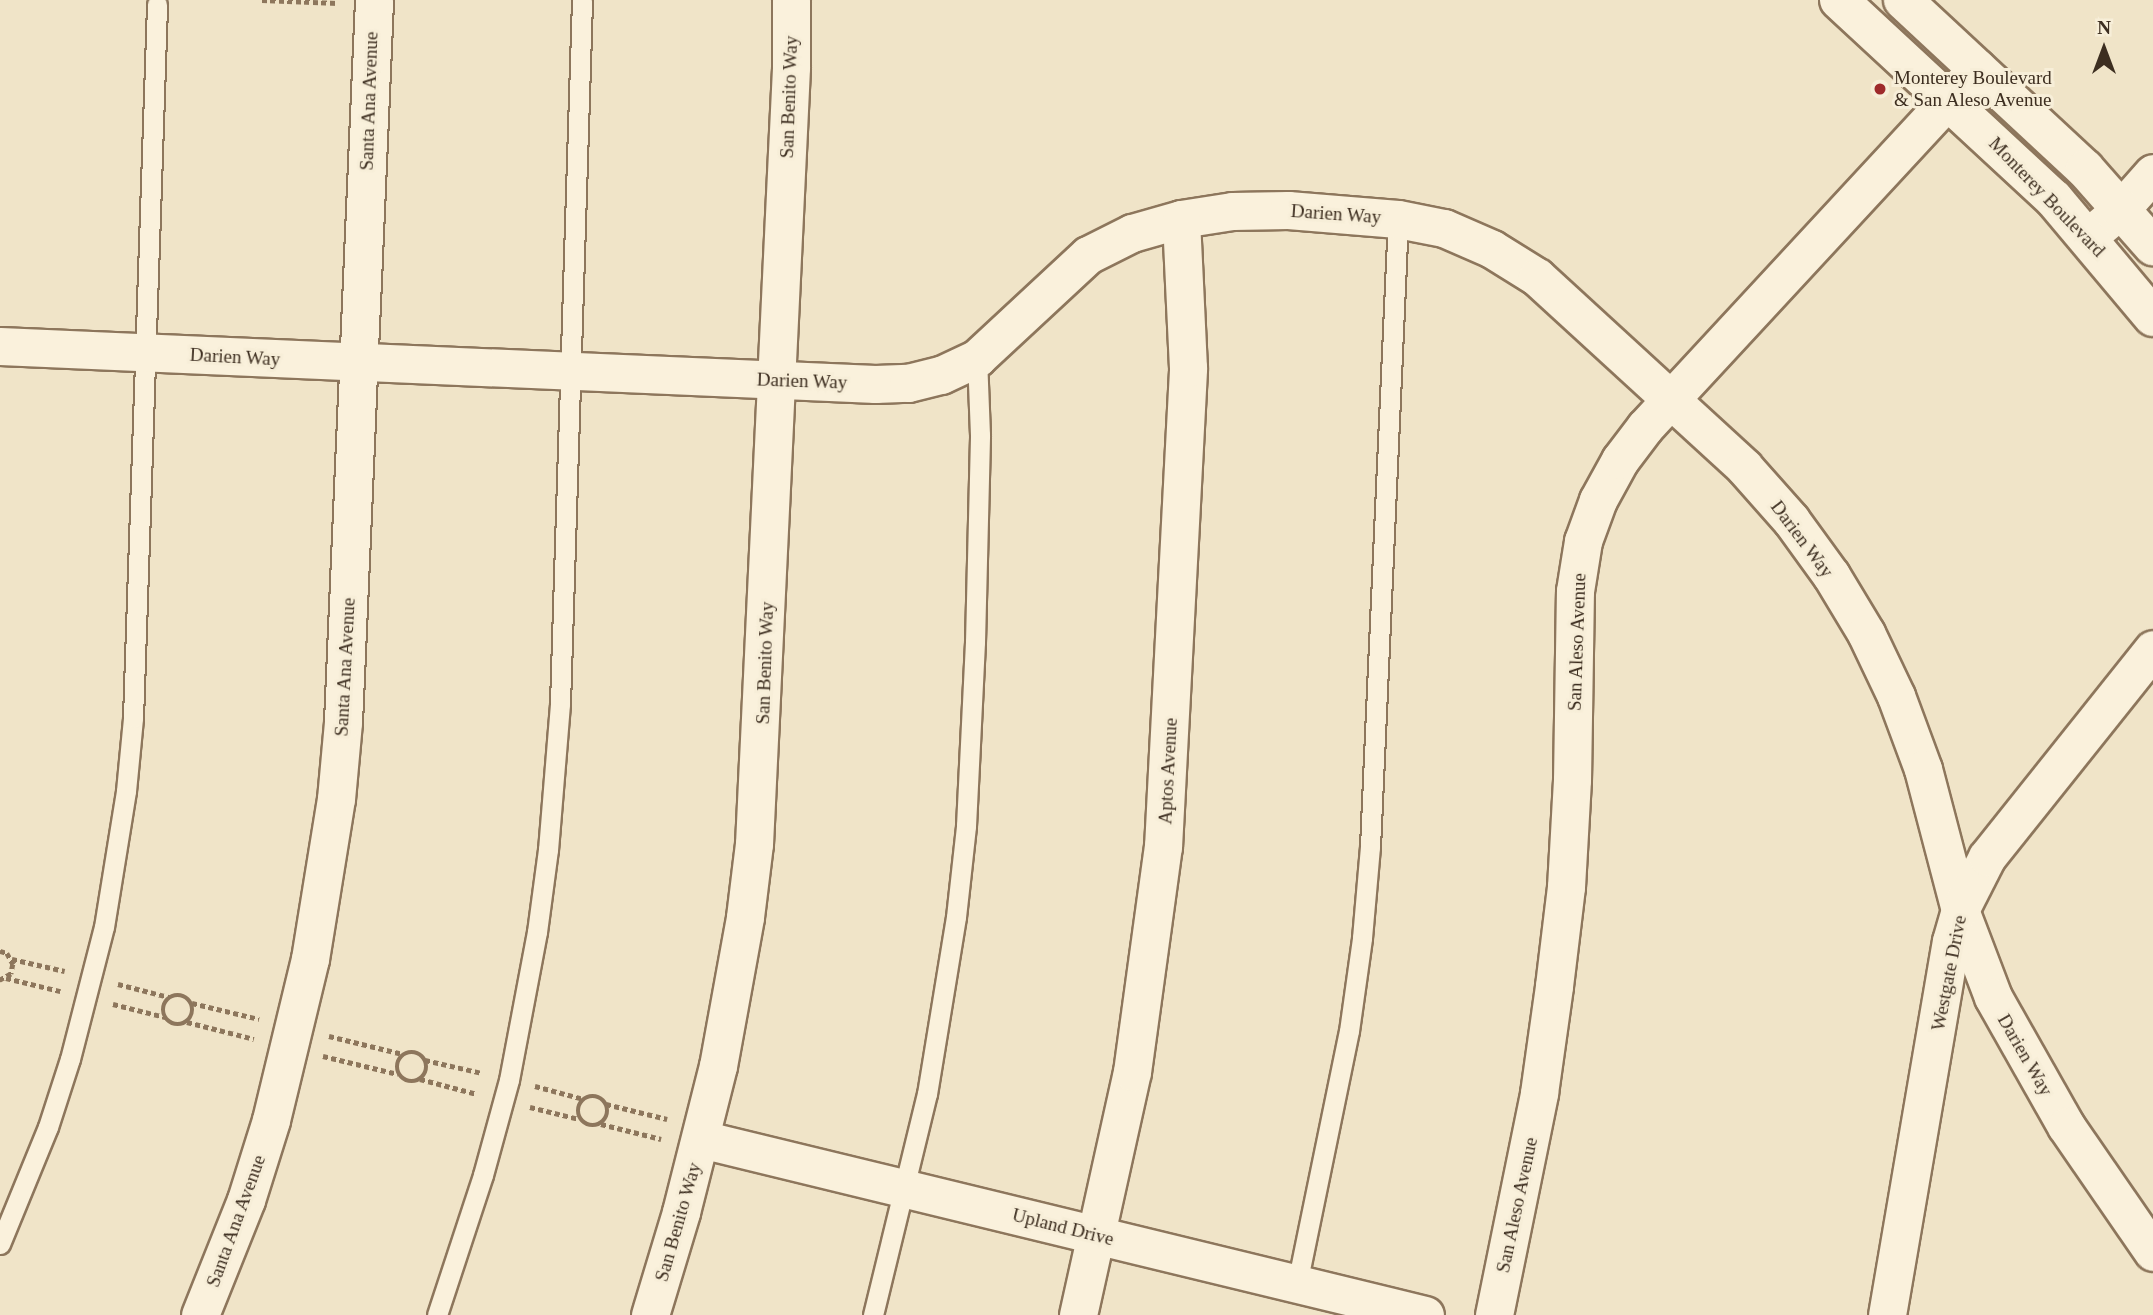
<!DOCTYPE html>
<html>
<head>
<meta charset="utf-8">
<style>
	body { margin:0 }
	#map { position:relative; width:2153px; height:1315px; overflow:hidden; background:#f0e4c8; font-family:Georgia,serif }
	div>[style] { position:absolute }
	.path>* { height:4.5px; margin-top:-2.25px; transform-origin:0; background:repeating-linear-gradient(90deg,#8d765c 0 5px,transparent 0 8.5px) }
	.path>.ring { margin:-2.25px; padding:0; box-sizing:content-box; background:none; border:4.5px solid #8d765c; border-radius:50% }
	.roads { filter:drop-shadow(2px 0 #8d765c) drop-shadow(-2px 0 #8d765c) drop-shadow(0 2px #8d765c) drop-shadow(0 -2px #8d765c) }
	.lane>* { height:19px; margin:-9.5px; padding:0 9.5px; transform-origin:9.5px; border-radius:9.5px; background:#faf1dc }
	.street>* { height:37px; margin:-18.5px; padding:0 18.5px; transform-origin:18.5px; border-radius:18.5px; background:#faf1dc }
	.secondary>* { height:38px; margin:-19px; padding:0 19px; transform-origin:19px; border-radius:19px; background:#faf1dc }
	.dots>* { width:19px; height:19px; translate:-50% -50%; box-sizing:border-box; border:4px solid #f7eed8; border-radius:50% }
	span { translate:-50% -50%; white-space:nowrap; text-align:center; line-height:1.15; -webkit-text-stroke:6px #f7eed8; paint-order:stroke }
	.poi-label { font-size:19px; color:#3d2e20 }
	.left { translate:0 -50%; text-align:left }
	.street-label { font-size:19px; color:#3d2e20 }
	.north { position:absolute; left:2069px; top:14px; width:70px; height:70px; -webkit-text-stroke:5px #f7eed8; paint-order:stroke; rotate:0deg; font-size:19px; font-weight:700; line-height:28px; text-align:center; color:#3d2e20 }
	.north::after { content:''; display:block; margin:auto; width:24px; height:32px; background:#3d2e20; clip-path:polygon(50% 0,100% 100%,50% 72%,0 100%) }
</style>
</head>
<body>
<div id="map">
	<div class="path">
		<i style="left:262px;top:0;width:76px;rotate:2.3deg"></i>
		<i style="left:0;top:951px;width:7px;rotate:16deg"></i>
		<i style="left:7px;top:953px;width:13px;rotate:61deg"></i>
		<i style="left:13px;top:964px;width:10px;rotate:101deg"></i>
		<i style="left:11px;top:974px;width:13px;rotate:151deg"></i>
		<i style="left:12px;top:959px;width:54px;rotate:12.8deg"></i>
		<i style="left:6px;top:978px;width:56px;rotate:13.5deg"></i>
		<i style="left:118px;top:984px;width:53px;rotate:14.3deg"></i>
		<i class="ring" style="left:163px;top:995px;width:25.5px;height:25.5px"></i>
		<i style="left:192px;top:1003px;width:69px;rotate:13.4deg"></i>
		<i style="left:113px;top:1004px;width:54px;rotate:14deg"></i>
		<i style="left:187px;top:1022px;width:69px;rotate:14.2deg"></i>
		<i style="left:329px;top:1036px;width:76px;rotate:13.7deg"></i>
		<i class="ring" style="left:397px;top:1052px;width:25.5px;height:25.5px"></i>
		<i style="left:323px;top:1056px;width:77px;rotate:13.5deg"></i>
		<i style="left:425px;top:1060px;width:58px;rotate:12.8deg"></i>
		<i style="left:420px;top:1079px;width:59px;rotate:14.7deg"></i>
		<i style="left:535px;top:1086px;width:51px;rotate:14.9deg"></i>
		<i class="ring" style="left:578px;top:1096px;width:25.5px;height:25.5px"></i>
		<i style="left:606px;top:1104px;width:63px;rotate:13.8deg"></i>
		<i style="left:530px;top:1107px;width:50px;rotate:13.8deg"></i>
		<i style="left:601px;top:1124px;width:62px;rotate:14deg"></i>
	</div>
	<div class="roads">
		<div class="lane">
			<i style="left:0;top:1244px;width:126px;rotate:-67.7deg"></i>
			<i style="left:48px;top:1127px;width:71px;rotate:-72.1deg"></i>
			<i style="left:70px;top:1059px;width:136px;rotate:-75.6deg"></i>
			<i style="left:104px;top:927px;width:138px;rotate:-80.8deg"></i>
			<i style="left:126px;top:791px;width:73px;rotate:-84.5deg"></i>
			<i style="left:133px;top:718px;width:714px;rotate:-88.07deg"></i>
			<i style="left:1297px;top:1284px;width:258px;rotate:-78.4deg"></i>
			<i style="left:1349px;top:1031px;width:94px;rotate:-82deg"></i>
			<i style="left:1362px;top:938px;width:91px;rotate:-85deg"></i>
			<i style="left:1370px;top:847px;width:629px;rotate:-87.45deg"></i>
			<i style="left:437px;top:1315px;width:147px;rotate:-71.8deg"></i>
			<i style="left:483px;top:1175px;width:98px;rotate:-74.7deg"></i>
			<i style="left:509px;top:1080px;width:151px;rotate:-79.3deg"></i>
			<i style="left:537px;top:932px;width:83px;rotate:-82.4deg"></i>
			<i style="left:548px;top:850px;width:146px;rotate:-85.3deg"></i>
			<i style="left:560px;top:704px;width:704px;rotate:-88.21deg"></i>
			<i style="left:873px;top:1315px;width:228px;rotate:-76.3deg"></i>
			<i style="left:927px;top:1094px;width:179px;rotate:-80.7deg"></i>
			<i style="left:956px;top:917px;width:92px;rotate:-83.7deg"></i>
			<i style="left:966px;top:826px;width:184px;rotate:-87.2deg"></i>
			<i style="left:975px;top:642px;width:207px;rotate:-88.6deg"></i>
			<i style="left:980px;top:435px;width:77px;rotate:-92.2deg"></i>
		</div>
		<div class="street">
			<i style="left:2088px;top:237px;width:43px;rotate:-40.3deg"></i>
			<i style="left:2121px;top:209px;width:48px;rotate:-48.4deg"></i>
			<i style="left:0;top:346px;width:876px;rotate:2.49deg"></i>
			<i style="left:875px;top:384px;width:33px;rotate:-2deg"></i>
			<i style="left:908px;top:383px;width:34px;rotate:-14deg"></i>
			<i style="left:941px;top:375px;width:40px;rotate:-25deg"></i>
			<i style="left:977px;top:358px;width:151px;rotate:-42.9deg"></i>
			<i style="left:1088px;top:255px;width:49px;rotate:-26.6deg"></i>
			<i style="left:1132px;top:233px;width:51px;rotate:-15.9deg"></i>
			<i style="left:1181px;top:219px;width:52px;rotate:-8.9deg"></i>
			<i style="left:1232px;top:211px;width:56px;rotate:-1deg"></i>
			<i style="left:1288px;top:210px;width:110px;rotate:4.7deg"></i>
			<i style="left:1398px;top:219px;width:47px;rotate:11.1deg"></i>
			<i style="left:1444px;top:228px;width:52px;rotate:23.6deg"></i>
			<i style="left:1492px;top:249px;width:53px;rotate:31.9deg"></i>
			<i style="left:1537px;top:277px;width:281px;rotate:42.5deg"></i>
			<i style="left:1744px;top:467px;width:71px;rotate:48.4deg"></i>
			<i style="left:1791px;top:520px;width:68px;rotate:54deg"></i>
			<i style="left:1831px;top:575px;width:68px;rotate:58.9deg"></i>
			<i style="left:1866px;top:633px;width:70px;rotate:64.5deg"></i>
			<i style="left:1896px;top:696px;width:78px;rotate:69.7deg"></i>
			<i style="left:1923px;top:769px;width:146px;rotate:75.3deg"></i>
			<i style="left:1960px;top:910px;width:93px;rotate:69.2deg"></i>
			<i style="left:1993px;top:997px;width:148px;rotate:60.5deg"></i>
			<i style="left:2066px;top:1126px;width:153px;rotate:55.4deg"></i>
			<i style="left:701px;top:1139px;width:745px;rotate:13.66deg"></i>
			<i style="left:200px;top:1315px;width:124px;rotate:-68.2deg"></i>
			<i style="left:246px;top:1200px;width:84px;rotate:-72.6deg"></i>
			<i style="left:271px;top:1120px;width:166px;rotate:-76.4deg"></i>
			<i style="left:310px;top:959px;width:162px;rotate:-80.8deg"></i>
			<i style="left:336px;top:799px;width:77px;rotate:-84.8deg"></i>
			<i style="left:343px;top:722px;width:723px;rotate:-87.54deg"></i>
			<i style="left:650px;top:1315px;width:108px;rotate:-73.2deg"></i>
			<i style="left:681px;top:1212px;width:151px;rotate:-75.8deg"></i>
			<i style="left:718px;top:1066px;width:151px;rotate:-79.7deg"></i>
			<i style="left:745px;top:917px;width:74px;rotate:-83deg"></i>
			<i style="left:754px;top:844px;width:778px;rotate:-87.27deg"></i>
			<i style="left:791px;top:67px;width:67px;rotate:-90deg"></i>
			<i style="left:1078px;top:1315px;width:249px;rotate:-77.5deg"></i>
			<i style="left:1132px;top:1072px;width:227px;rotate:-82.2deg"></i>
			<i style="left:1163px;top:847px;width:480px;rotate:-87deg"></i>
			<i style="left:1188px;top:368px;width:149px;rotate:-92.7deg"></i>
			<i style="left:1494px;top:1315px;width:227px;rotate:-78.5deg"></i>
			<i style="left:1539px;top:1093px;width:108px;rotate:-82deg"></i>
			<i style="left:1554px;top:986px;width:100px;rotate:-83.1deg"></i>
			<i style="left:1566px;top:887px;width:107px;rotate:-86.8deg"></i>
			<i style="left:1572px;top:780px;width:189px;rotate:-89.1deg"></i>
			<i style="left:1575px;top:591px;width:51px;rotate:-80.9deg"></i>
			<i style="left:1583px;top:541px;width:44px;rotate:-69.9deg"></i>
			<i style="left:1598px;top:500px;width:46px;rotate:-61.2deg"></i>
			<i style="left:1620px;top:460px;width:41px;rotate:-52.9deg"></i>
			<i style="left:1645px;top:427px;width:489px;rotate:-47.2deg"></i>
			<i style="left:1887px;top:1315px;width:379px;rotate:-80.3deg"></i>
			<i style="left:1951px;top:941px;width:32px;rotate:-74deg"></i>
			<i style="left:1960px;top:910px;width:59px;rotate:-63deg"></i>
			<i style="left:1987px;top:857px;width:266px;rotate:-51.4deg"></i>
		</div>
		<div class="secondary">
			<i style="left:1839px;top:0;width:293px;rotate:42.8deg"></i>
			<i style="left:2054px;top:199px;width:154px;rotate:50deg"></i>
			<i style="left:1903px;top:0;width:248px;rotate:42.9deg"></i>
			<i style="left:2085px;top:169px;width:103px;rotate:48.6deg"></i>
		</div>
	</div>
	<div class="dots">
		<i style="left:1880px;top:89px;background:#9e2a2b"></i>
	</div>
	<div class="poi-label">
		<span class="left" style="left:1894px;top:89px">Monterey Boulevard<br>&amp; San Aleso Avenue</span>
	</div>
	<div class="street-label">
		<span style="left:789px;top:97px;rotate:-88deg">San Benito Way</span>
		<span style="left:369px;top:101px;rotate:-88deg">Santa Ana Avenue</span>
		<span style="left:2047px;top:197px;rotate:46deg">Monterey Boulevard</span>
		<span style="left:1336px;top:214px;rotate:4deg">Darien Way</span>
		<span style="left:235px;top:357px;rotate:3deg">Darien Way</span>
		<span style="left:802px;top:381px;rotate:2deg">Darien Way</span>
		<span style="left:1802px;top:539px;rotate:53deg">Darien Way</span>
		<span style="left:1577px;top:642px;rotate:-88deg">San Aleso Avenue</span>
		<span style="left:765px;top:663px;rotate:-88deg">San Benito Way</span>
		<span style="left:345px;top:667px;rotate:-87deg">Santa Ana Avenue</span>
		<span style="left:1168px;top:771px;rotate:-87deg">Aptos Avenue</span>
		<span style="left:1949px;top:973px;rotate:-79deg">Westgate Drive</span>
		<span style="left:2025px;top:1055px;rotate:60deg">Darien Way</span>
		<span style="left:1517px;top:1205px;rotate:-78deg">San Aleso Avenue</span>
		<span style="left:236px;top:1221px;rotate:-70deg">Santa Ana Avenue</span>
		<span style="left:678px;top:1222px;rotate:-74deg">San Benito Way</span>
		<span style="left:1063px;top:1227px;rotate:14deg">Upland Drive</span>
	</div>
	<div class="north">N</div>
</div>
</body>
</html>
